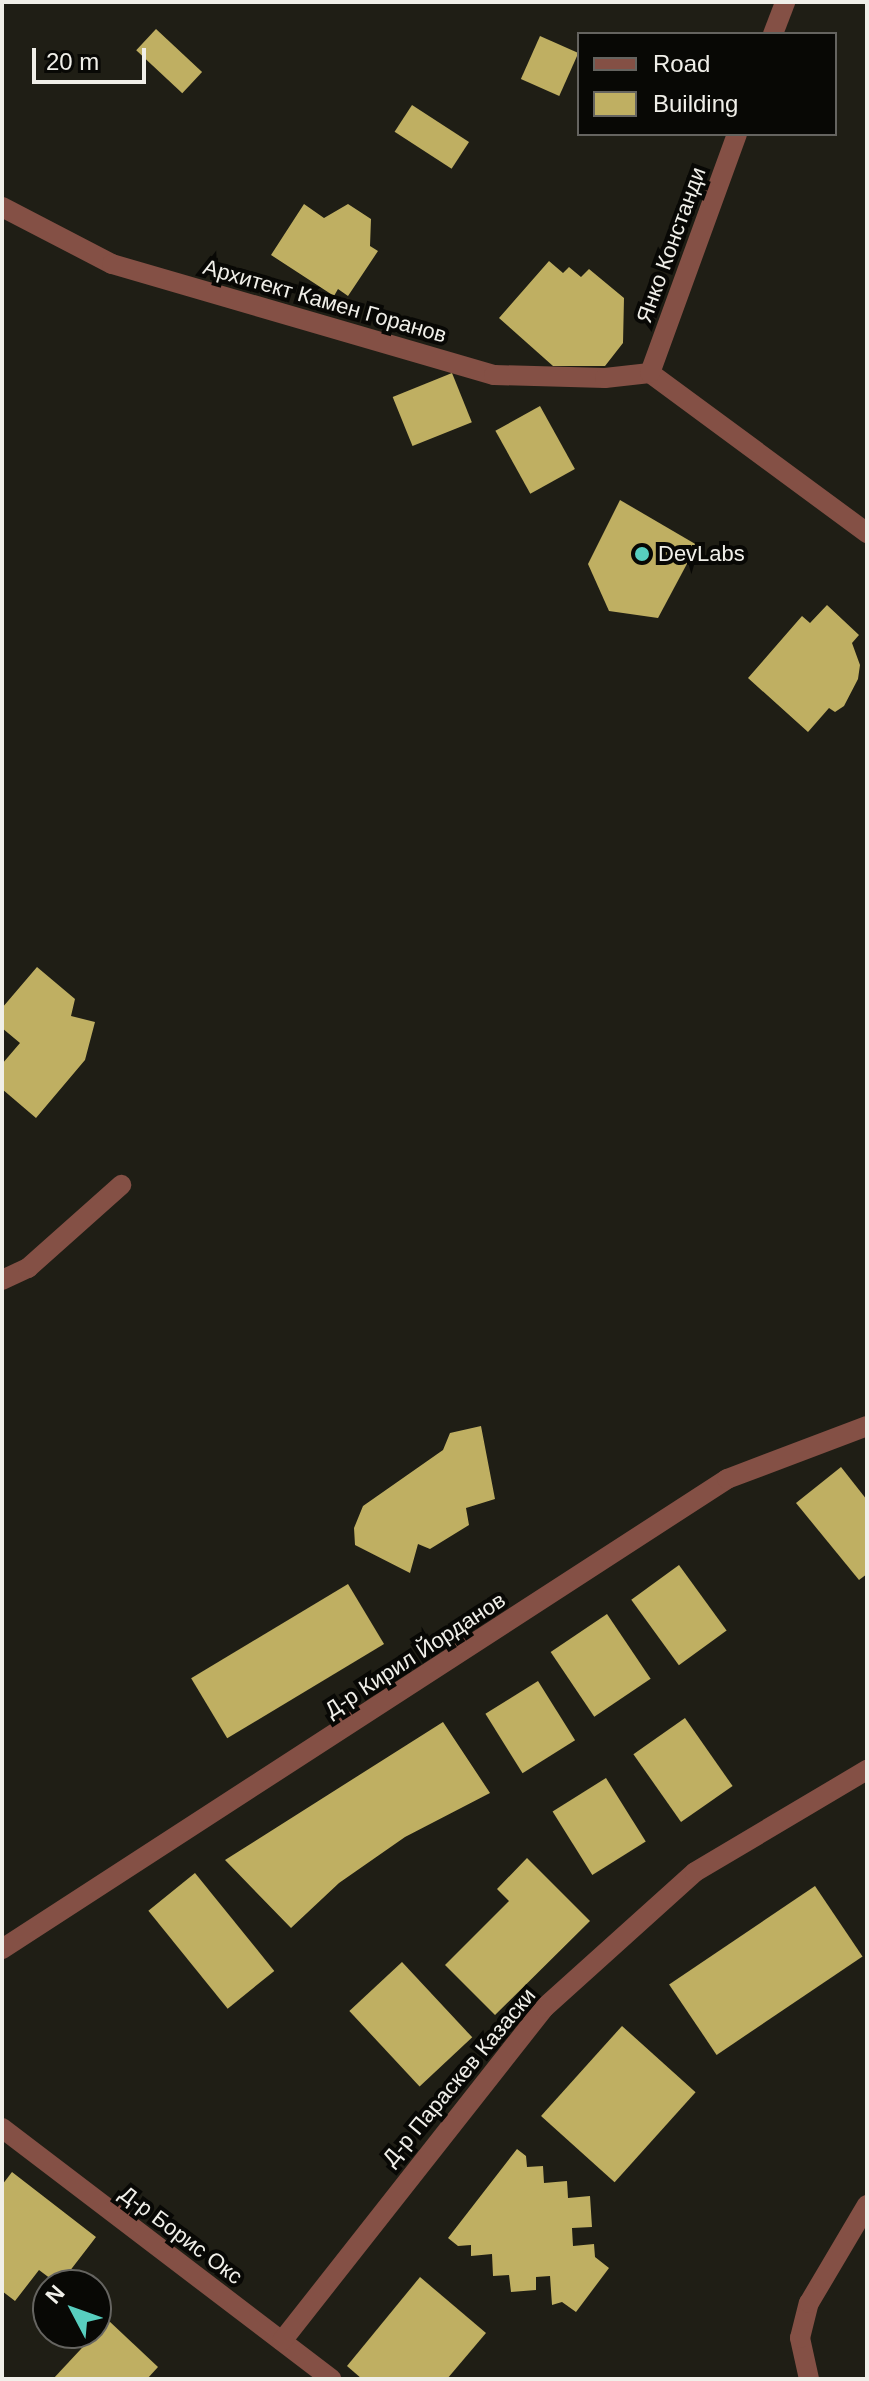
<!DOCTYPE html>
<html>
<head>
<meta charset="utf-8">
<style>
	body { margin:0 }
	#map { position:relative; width:869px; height:2381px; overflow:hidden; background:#1f1e15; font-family:Arial,sans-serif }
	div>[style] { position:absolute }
	.building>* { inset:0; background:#bfaf62; transform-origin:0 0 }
	.minor>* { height:20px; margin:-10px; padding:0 10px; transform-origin:10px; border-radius:10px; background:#845045 }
	.dots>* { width:22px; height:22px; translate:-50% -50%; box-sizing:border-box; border:4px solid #080805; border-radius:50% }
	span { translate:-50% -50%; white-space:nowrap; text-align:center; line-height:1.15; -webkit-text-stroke:8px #080805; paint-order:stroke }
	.street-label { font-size:22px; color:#f0efe9 }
	.poi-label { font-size:22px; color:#f0efe9 }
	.left { translate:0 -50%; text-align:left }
	.frame { position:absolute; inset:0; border:4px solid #f0efe9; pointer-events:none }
	.legend { position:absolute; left:577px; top:32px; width:260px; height:104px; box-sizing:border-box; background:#080805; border:2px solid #656460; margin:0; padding:10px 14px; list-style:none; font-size:24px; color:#f0efe9 }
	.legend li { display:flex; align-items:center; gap:16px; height:40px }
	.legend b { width:40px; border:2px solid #656460 }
	.north { position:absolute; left:32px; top:2269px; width:80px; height:80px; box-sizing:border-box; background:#080805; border:2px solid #656460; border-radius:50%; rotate:311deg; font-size:22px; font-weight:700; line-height:32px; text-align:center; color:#f0efe9 }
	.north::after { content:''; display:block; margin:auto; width:28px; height:36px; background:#58cebf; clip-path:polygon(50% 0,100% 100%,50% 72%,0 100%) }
	.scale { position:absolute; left:32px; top:48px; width:114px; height:36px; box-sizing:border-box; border:4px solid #f0efe9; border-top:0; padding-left:10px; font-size:24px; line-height:28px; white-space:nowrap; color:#f0efe9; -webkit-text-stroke:6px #080805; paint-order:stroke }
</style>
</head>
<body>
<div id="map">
	<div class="building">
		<i style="left:156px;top:29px;width:63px;height:29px;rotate:43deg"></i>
		<i style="left:540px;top:36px;width:42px;height:47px;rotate:24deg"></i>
		<i style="left:412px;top:105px;width:68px;height:32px;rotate:33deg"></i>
		<i style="clip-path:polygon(304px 204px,324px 218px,348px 204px,371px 219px,370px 246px,378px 251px,348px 296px,338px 289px,334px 296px,271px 255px)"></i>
		<i style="clip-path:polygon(549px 261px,563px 273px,569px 267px,581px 277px,589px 269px,624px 298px,623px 343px,605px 366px,553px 366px,499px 318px)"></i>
		<i style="left:452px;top:373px;width:53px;height:64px;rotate:68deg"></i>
		<i style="left:540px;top:406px;width:72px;height:51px;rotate:61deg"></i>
		<i style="clip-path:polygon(620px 500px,697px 545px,658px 618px,609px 611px,588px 564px)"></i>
		<i style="clip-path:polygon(827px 605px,859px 635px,852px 643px,860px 665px,858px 679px,844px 706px,835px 712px,829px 708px,808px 732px,748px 678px,802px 616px,810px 623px)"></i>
		<i style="clip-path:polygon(37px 967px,75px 999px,71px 1016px,95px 1022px,85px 1060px,36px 1118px,2px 1089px,2px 1064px,20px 1043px,2px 1028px,2px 1008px)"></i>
		<i style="clip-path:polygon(481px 1426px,495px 1499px,466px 1508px,469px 1525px,430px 1549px,418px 1544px,410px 1573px,355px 1545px,354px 1528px,363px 1506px,443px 1450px,450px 1433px)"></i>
		<i style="clip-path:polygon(841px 1467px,867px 1500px,867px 1574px,859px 1580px,796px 1503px)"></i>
		<i style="left:679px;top:1565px;width:81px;height:59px;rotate:54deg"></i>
		<i style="left:348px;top:1584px;width:70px;height:183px;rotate:59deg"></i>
		<i style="left:607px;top:1614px;width:78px;height:68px;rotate:56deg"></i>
		<i style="left:538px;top:1681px;width:70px;height:62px;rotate:58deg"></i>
		<i style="left:685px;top:1718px;width:83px;height:63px;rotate:55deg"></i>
		<i style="clip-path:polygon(443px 1722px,490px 1793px,405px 1837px,339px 1883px,291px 1928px,225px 1860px)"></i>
		<i style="left:606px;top:1778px;width:75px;height:63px;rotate:58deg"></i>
		<i style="clip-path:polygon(527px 1858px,590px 1921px,495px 2015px,445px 1965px,509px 1901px,497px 1889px)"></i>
		<i style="left:195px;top:1873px;width:126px;height:60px;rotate:51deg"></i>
		<i style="left:815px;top:1886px;width:85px;height:176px;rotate:56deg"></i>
		<i style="left:402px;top:1962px;width:103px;height:72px;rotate:47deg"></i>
		<i style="left:622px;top:2026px;width:99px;height:121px;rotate:42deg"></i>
		<i style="clip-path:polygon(517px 2149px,526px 2156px,527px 2167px,543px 2166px,544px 2183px,567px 2181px,568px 2198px,590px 2196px,592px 2227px,572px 2228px,573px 2246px,594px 2244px,595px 2257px,609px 2268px,576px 2312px,562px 2302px,552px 2305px,550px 2276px,536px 2277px,536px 2290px,511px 2292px,509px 2275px,493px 2276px,492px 2254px,471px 2256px,471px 2245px,458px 2246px,448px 2238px)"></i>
		<i style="clip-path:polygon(12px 2172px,96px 2237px,59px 2285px,39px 2270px,15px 2301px,2px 2291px,2px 2185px)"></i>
		<i style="clip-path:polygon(420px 2277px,486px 2333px,447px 2379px,362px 2379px,347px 2366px)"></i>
		<i style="clip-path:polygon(108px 2320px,158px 2367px,147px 2379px,53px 2379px)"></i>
	</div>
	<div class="minor">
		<i style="left:773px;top:34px;width:34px;rotate:-69deg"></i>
		<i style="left:2px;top:207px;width:124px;rotate:27.4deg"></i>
		<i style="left:112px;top:264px;width:398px;rotate:16.2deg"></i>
		<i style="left:494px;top:375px;width:111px;rotate:1.5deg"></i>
		<i style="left:605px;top:378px;width:45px;rotate:-6.3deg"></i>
		<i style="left:650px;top:373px;width:270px;rotate:36.4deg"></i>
		<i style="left:650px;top:373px;width:254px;rotate:-70deg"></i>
		<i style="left:2px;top:1280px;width:29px;rotate:-25deg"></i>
		<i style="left:28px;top:1268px;width:125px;rotate:-41.7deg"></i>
		<i style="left:2px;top:1949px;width:864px;rotate:-32.95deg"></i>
		<i style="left:727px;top:1479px;width:150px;rotate:-20.7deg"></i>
		<i style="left:2px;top:2128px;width:414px;rotate:37.3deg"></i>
		<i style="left:282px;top:2341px;width:424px;rotate:-51.8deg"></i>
		<i style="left:544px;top:2008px;width:203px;rotate:-42deg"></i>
		<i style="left:695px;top:1872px;width:200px;rotate:-30.7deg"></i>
		<i style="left:809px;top:2379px;width:42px;rotate:-102.4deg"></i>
		<i style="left:800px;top:2338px;width:36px;rotate:-76deg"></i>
		<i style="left:809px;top:2303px;width:114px;rotate:-59.4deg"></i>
	</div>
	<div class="dots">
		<i style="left:642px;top:554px;background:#58cebf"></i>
	</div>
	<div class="street-label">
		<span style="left:671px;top:245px;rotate:-70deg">Янко Констанди</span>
		<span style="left:325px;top:301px;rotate:16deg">Архитект Камен Горанов</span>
		<span style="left:415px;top:1655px;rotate:-33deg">Д-р Кирил Йорданов</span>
		<span style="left:459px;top:2077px;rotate:-50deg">Д-р Параскев Казаски</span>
		<span style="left:181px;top:2235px;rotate:37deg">Д-р Борис Окс</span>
	</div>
	<div class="poi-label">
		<span class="left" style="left:658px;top:554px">DevLabs</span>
	</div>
	<div class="frame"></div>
	<ul class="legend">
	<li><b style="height:10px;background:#845045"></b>Road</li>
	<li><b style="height:22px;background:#bfaf62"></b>Building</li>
	</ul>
	<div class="north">N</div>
	<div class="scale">20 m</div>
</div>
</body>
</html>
